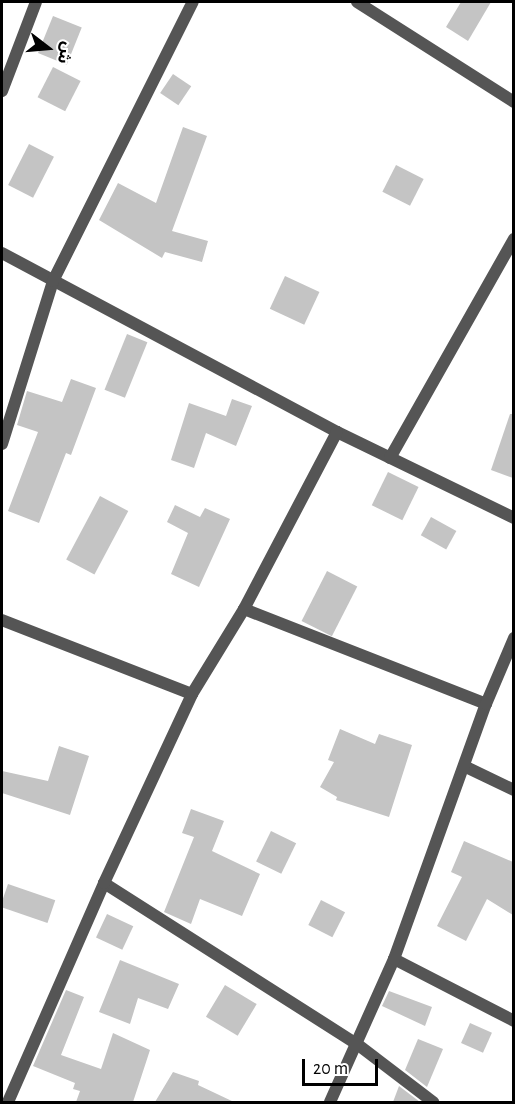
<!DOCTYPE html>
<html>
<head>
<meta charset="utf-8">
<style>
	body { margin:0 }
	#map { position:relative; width:515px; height:1104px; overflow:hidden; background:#fff; font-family:"Alegreya Sans","Noto Sans Arabic",sans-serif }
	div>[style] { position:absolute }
	.building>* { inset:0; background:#c4c4c4; transform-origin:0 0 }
	.street>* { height:12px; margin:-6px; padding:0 6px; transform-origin:6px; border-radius:6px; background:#555 }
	span { translate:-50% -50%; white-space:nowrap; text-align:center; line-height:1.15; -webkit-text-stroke:4.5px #fff; paint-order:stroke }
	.frame { position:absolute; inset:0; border:3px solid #000; pointer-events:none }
	.north { position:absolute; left:18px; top:18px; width:60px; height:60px; -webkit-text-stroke:4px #fff; paint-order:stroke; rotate:106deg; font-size:16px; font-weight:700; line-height:24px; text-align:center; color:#000 }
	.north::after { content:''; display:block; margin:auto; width:21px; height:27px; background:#000; clip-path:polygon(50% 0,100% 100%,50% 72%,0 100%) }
	.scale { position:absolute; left:302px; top:1059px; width:76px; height:27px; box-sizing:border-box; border:3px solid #000; border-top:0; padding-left:8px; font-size:18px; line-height:21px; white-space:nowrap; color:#000; -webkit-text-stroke:4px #fff; paint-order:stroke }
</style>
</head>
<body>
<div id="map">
	<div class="building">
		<i style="clip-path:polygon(461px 2px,491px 2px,468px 41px,446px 27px)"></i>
		<i style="left:53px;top:16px;width:31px;height:40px;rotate:22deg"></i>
		<i style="left:53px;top:67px;width:31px;height:34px;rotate:27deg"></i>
		<i style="left:173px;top:74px;width:22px;height:23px;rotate:34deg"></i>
		<i style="clip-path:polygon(183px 127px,207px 136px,172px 231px,208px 241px,202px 262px,165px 252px,162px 258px,99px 220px,118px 183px,156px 203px)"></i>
		<i style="left:29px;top:144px;width:28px;height:46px;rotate:27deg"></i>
		<i style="left:396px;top:165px;width:31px;height:30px;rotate:27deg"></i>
		<i style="left:285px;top:276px;width:38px;height:36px;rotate:25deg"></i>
		<i style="left:127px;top:334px;width:22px;height:60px;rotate:22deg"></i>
		<i style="clip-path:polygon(71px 379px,96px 388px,71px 455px,66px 453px,39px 523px,8px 511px,38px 432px,17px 425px,27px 391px,62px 402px)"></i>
		<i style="clip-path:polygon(232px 399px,252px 406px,236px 446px,206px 433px,194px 468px,171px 460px,189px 403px,226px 416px)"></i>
		<i style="clip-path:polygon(510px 414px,513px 414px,513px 478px,491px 470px)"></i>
		<i style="left:388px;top:472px;width:34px;height:37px;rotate:26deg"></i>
		<i style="left:100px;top:496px;width:32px;height:72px;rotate:28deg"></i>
		<i style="clip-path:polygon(175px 505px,200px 517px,205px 508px,230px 519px,199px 587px,171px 574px,188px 533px,167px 522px)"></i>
		<i style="left:431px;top:517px;width:29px;height:21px;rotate:29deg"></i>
		<i style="left:327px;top:571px;width:34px;height:56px;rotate:27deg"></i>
		<i style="clip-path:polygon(340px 729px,375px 744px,379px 734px,412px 745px,389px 817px,336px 800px,337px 797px,320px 787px,334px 762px,328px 760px)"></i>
		<i style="clip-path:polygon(59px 746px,89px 756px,70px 815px,2px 793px,2px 771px,48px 781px)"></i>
		<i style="clip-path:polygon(191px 809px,224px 821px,212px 851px,260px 874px,242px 916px,200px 899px,191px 924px,164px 912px,194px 837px,182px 833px)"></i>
		<i style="left:271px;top:831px;width:28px;height:34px;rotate:26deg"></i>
		<i style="clip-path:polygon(464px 841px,513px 862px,513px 915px,487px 899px,466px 941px,437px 926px,462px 877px,451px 872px)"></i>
		<i style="left:8px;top:884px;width:50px;height:24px;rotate:19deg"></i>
		<i style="left:321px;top:900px;width:27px;height:28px;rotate:27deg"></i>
		<i style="left:107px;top:914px;width:29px;height:26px;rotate:25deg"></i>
		<i style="clip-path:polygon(120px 960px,179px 984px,168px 1009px,138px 998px,130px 1024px,99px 1012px)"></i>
		<i style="left:225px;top:985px;width:37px;height:37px;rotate:31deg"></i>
		<i style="clip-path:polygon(66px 990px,84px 997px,61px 1055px,101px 1069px,113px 1033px,150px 1050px,133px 1102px,76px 1102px,80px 1091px,73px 1089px,75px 1083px,33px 1066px)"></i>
		<i style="clip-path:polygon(389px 991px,432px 1007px,425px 1026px,382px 1006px)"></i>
		<i style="left:470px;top:1023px;width:24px;height:22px;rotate:24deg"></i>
		<i style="clip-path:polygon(418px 1039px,443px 1049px,427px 1087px,405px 1070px)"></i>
		<i style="clip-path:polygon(173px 1072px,199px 1081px,198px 1085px,234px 1102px,155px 1102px)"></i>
		<i style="clip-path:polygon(399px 1086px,420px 1102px,393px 1102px)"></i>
	</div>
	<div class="street">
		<i style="left:357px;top:2px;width:186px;rotate:32.5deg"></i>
		<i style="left:2px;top:91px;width:95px;rotate:-69.1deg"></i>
		<i style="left:2px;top:253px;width:380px;rotate:28.1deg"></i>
		<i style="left:337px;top:432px;width:197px;rotate:25.9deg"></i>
		<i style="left:2px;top:444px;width:171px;rotate:-72.6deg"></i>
		<i style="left:53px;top:281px;width:312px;rotate:-63.4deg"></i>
		<i style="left:390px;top:458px;width:252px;rotate:-60.5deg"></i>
		<i style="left:244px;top:609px;width:260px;rotate:21.4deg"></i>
		<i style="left:2px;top:620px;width:204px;rotate:21.3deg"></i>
		<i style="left:464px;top:766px;width:55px;rotate:25.6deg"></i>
		<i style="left:104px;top:883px;width:300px;rotate:32.5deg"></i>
		<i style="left:357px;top:1044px;width:96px;rotate:37.3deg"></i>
		<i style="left:394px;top:959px;width:135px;rotate:27.3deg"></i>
		<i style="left:8px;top:1102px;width:239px;rotate:-66.3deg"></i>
		<i style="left:104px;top:883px;width:208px;rotate:-65deg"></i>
		<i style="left:192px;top:694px;width:100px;rotate:-58.5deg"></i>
		<i style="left:244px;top:609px;width:200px;rotate:-62.3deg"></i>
		<i style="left:330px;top:1102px;width:157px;rotate:-65.9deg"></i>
		<i style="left:394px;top:959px;width:271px;rotate:-70.2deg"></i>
		<i style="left:486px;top:704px;width:72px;rotate:-67deg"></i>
	</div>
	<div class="frame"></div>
	<div class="north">ش</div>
	<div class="scale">20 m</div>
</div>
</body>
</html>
